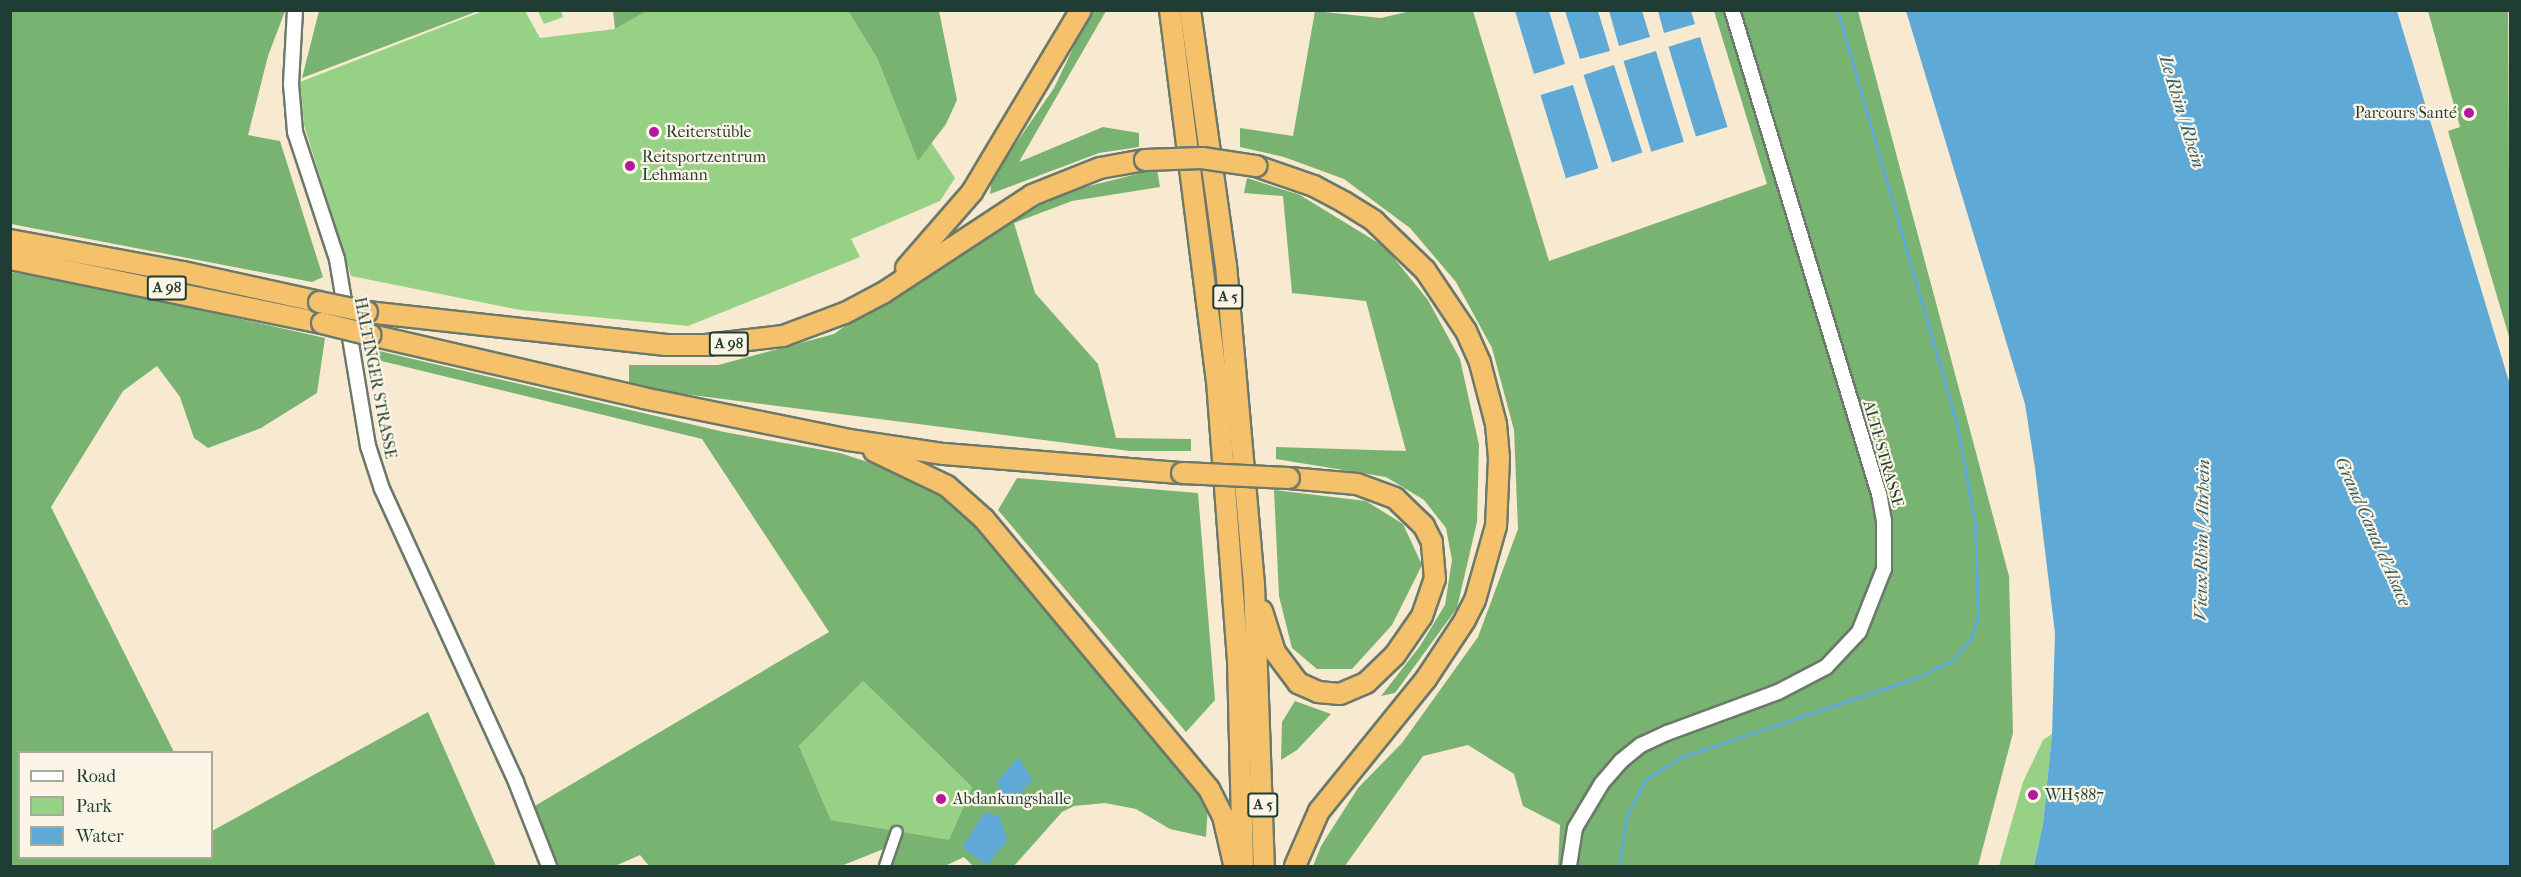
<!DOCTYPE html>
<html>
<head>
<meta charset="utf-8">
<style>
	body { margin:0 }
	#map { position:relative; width:2521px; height:877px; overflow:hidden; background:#f8e9d1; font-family:"IM FELL French Canon",serif }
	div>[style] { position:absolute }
	.green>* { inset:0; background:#97d185 }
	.forest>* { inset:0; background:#79b372 }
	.water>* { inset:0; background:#5fa9d7; transform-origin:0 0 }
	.stream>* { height:3px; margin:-1.5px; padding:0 1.5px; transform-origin:1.5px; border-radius:1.5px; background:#5fa9d7 }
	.roads { filter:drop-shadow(2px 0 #6b796b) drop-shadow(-2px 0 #6b796b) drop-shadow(0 2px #6b796b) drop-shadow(0 -2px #6b796b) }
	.minor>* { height:10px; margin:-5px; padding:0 5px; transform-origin:5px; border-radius:5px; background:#fff }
	.tertiary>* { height:14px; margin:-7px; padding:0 7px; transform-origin:7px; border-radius:7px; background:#fff }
	.motorway>* { height:20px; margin:-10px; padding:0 10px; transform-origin:10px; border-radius:10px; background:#f5c16b }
	.bridges { filter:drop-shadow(2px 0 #6b796b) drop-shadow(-2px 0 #6b796b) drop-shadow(0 2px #6b796b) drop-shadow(0 -2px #6b796b) }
	.motorway-bridge>* { height:20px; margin:-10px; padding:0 10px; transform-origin:10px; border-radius:10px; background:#f5c16b }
	.dots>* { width:16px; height:16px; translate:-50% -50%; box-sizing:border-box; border:3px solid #fcf5e5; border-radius:50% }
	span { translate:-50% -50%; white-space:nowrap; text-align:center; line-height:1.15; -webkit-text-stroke:4.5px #fcf5e5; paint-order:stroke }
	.shield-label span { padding:2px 4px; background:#fcf5e5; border:2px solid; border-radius:4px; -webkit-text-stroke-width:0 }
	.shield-label { font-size:15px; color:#1f3d34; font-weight:700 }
	.poi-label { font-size:16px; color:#1f3d34 }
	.right { translate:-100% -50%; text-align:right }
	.left { translate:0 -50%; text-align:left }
	.street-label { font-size:16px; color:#1f3d34 }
	.water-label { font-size:18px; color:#325d65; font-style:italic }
	.frame { position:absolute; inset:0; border:12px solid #1f3d34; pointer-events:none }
	.legend { position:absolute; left:18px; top:751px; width:195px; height:108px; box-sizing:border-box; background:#fcf5e5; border:2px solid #a4ab9e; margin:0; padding:8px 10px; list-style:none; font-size:18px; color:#1f3d34 }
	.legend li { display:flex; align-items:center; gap:12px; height:30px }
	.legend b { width:30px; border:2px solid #a4ab9e }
</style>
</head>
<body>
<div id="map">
	<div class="green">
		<i style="clip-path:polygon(483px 11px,525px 11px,540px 38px,615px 29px,647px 11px,848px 11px,877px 58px,911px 143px,929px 139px,955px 178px,940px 201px,851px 239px,860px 257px,688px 326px,520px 310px,351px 276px,304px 125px,300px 82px)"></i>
		<i style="clip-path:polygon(538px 11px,561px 11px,563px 17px,544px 24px)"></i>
		<i style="clip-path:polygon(863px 681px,972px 787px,949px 841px,831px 820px,799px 746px)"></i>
		<i style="clip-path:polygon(2052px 734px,2043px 824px,2034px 866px,1999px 866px,2023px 782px,2043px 740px)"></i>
	</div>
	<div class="forest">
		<i style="clip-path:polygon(11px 10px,285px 11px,268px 56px,248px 135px,280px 141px,323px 277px,312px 282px,11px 224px)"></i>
		<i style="clip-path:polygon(613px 10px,647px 10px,647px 11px,615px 29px)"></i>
		<i style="clip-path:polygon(319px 11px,319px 10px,478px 11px,302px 78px)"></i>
		<i style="clip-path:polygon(848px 11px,939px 11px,957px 100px,946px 124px,918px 161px,877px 58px)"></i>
		<i style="clip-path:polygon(1091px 11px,1106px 11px,1019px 162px,1103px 127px,1139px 133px,1139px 147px,1099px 153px,990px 194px,992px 178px,1054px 88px)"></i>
		<i style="clip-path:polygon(1315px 11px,1381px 18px,1411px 11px,1473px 11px,1549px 261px,1767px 184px,1714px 11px,1858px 11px,2009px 576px,2013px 733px,1978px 866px,1558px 866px,1560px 825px,1523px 806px,1514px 774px,1468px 745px,1423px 756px,1345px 866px,1313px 866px,1321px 846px,1358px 788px,1402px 743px,1478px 637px,1518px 529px,1514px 430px,1492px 348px,1456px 282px,1410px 228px,1344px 179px,1284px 157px,1240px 147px,1240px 128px,1293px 136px)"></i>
		<i style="clip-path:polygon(2428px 11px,2508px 11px,2510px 340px,2448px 131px,2460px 127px)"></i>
		<i style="clip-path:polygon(1157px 169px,1160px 187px,1072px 201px,1014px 223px,1035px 293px,1098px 364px,1116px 438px,1191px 439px,1191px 451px,1130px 451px,629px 387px,629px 365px,718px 365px,834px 334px,966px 237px,1069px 191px)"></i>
		<i style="clip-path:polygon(1247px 178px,1300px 195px,1385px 247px,1428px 300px,1460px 359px,1479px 445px,1477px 522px,1457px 608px,1395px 693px,1381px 696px,1420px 646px,1445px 605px,1452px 560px,1446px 528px,1424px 500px,1386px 477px,1276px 459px,1276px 447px,1406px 451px,1366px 301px,1292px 293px,1283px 196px,1244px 193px)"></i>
		<i style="clip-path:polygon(10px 272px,80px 283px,325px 338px,317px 393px,261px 428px,208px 448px,194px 438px,180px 397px,157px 366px,123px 391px,51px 507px,174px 752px,20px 752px,20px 858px,212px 858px,212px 831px,428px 712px,496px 866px,11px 866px)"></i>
		<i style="clip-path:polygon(evenodd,362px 347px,724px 432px,840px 453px,920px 479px,960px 505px,1195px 785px,1208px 805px,1206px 837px,1170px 829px,1136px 809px,1105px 803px,1074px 806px,1062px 812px,1014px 866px,973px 866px,964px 857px,945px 866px,889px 866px,891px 846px,841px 866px,649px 866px,640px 855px,615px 866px,553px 866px,533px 807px,829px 632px,702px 439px,365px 357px,362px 347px,863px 681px,972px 787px,949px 840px,831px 820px,799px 746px,863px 681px)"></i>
		<i style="clip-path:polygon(1017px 478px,1198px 493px,1215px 700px,1186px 732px,998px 510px)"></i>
		<i style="clip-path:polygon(1274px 490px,1366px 501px,1403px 524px,1422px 565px,1392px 625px,1352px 669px,1317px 669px,1292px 648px,1279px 596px)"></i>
		<i style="clip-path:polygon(1295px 701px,1331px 714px,1297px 750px,1281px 760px,1282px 722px)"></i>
	</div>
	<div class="water">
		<i style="clip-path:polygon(1515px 11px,1549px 11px,1565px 64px,1534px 74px)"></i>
		<i style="clip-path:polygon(1565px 11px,1598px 11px,1610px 51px,1580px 59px)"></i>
		<i style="clip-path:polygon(1609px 11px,1642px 11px,1650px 37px,1619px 46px)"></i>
		<i style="clip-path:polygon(1658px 11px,1691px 11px,1695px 24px,1664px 33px)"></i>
		<i style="clip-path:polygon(1906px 11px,2397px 11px,2510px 385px,2510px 866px,2034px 866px,2043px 824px,2052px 734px,2055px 633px,2035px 468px,2025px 404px)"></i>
		<i style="left:1700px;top:37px;width:94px;height:33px;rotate:73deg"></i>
		<i style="left:1656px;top:51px;width:95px;height:34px;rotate:73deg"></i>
		<i style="left:1614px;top:65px;width:92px;height:32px;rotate:72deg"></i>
		<i style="left:1573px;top:85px;width:87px;height:34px;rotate:73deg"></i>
		<i style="clip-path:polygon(1018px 758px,1033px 779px,1013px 803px,1003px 800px,997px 781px)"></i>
		<i style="clip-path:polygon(985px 812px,1000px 817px,1007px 841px,987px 865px,962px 847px)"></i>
	</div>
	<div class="stream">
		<i style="left:1619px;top:866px;width:52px;rotate:-81.1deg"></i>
		<i style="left:1627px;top:815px;width:41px;rotate:-62.2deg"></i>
		<i style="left:1646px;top:779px;width:39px;rotate:-32deg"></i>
		<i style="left:1679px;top:758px;width:252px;rotate:-18.7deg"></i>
		<i style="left:1918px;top:677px;width:39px;rotate:-26deg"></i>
		<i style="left:1953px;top:660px;width:28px;rotate:-51deg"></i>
		<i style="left:1971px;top:638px;width:23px;rotate:-72deg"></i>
		<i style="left:1978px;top:616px;width:92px;rotate:-91.9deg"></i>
		<i style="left:1975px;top:524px;width:101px;rotate:-100.3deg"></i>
		<i style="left:1957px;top:425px;width:432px;rotate:-106.1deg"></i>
	</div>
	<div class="roads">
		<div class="minor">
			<i style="left:885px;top:866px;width:36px;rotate:-71deg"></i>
		</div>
		<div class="tertiary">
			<i style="left:295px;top:10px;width:74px;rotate:93.1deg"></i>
			<i style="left:291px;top:84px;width:48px;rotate:85.2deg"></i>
			<i style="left:295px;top:132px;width:134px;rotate:71.7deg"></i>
			<i style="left:337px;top:259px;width:190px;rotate:80.6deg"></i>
			<i style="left:368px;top:446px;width:45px;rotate:72deg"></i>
			<i style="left:382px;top:489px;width:322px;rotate:65.4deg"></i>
			<i style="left:516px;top:782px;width:90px;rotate:68.6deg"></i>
			<i style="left:1569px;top:866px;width:38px;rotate:-81deg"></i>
			<i style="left:1575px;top:828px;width:52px;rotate:-59deg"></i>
			<i style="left:1602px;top:783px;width:29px;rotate:-49deg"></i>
			<i style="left:1621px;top:761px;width:26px;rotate:-39deg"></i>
			<i style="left:1641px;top:745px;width:29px;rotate:-25deg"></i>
			<i style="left:1667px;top:733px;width:118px;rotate:-20.3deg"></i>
			<i style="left:1778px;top:692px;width:54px;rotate:-27.5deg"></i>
			<i style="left:1826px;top:667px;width:48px;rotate:-46.7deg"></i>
			<i style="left:1859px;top:632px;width:68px;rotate:-68.4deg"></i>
			<i style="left:1884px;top:569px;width:48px;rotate:-90deg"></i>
			<i style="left:1884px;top:521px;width:27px;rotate:-100deg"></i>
			<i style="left:1879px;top:494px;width:506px;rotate:-106.89deg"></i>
		</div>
		<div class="motorway">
			<i style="left:1170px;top:10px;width:374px;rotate:82.8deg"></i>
			<i style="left:1217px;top:381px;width:280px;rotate:85.7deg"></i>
			<i style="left:1238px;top:660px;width:206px;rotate:88.6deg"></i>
			<i style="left:1190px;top:10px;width:258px;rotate:82deg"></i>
			<i style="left:1226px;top:265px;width:320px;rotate:85deg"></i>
			<i style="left:1254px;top:584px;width:282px;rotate:88deg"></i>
			<i style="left:1256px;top:166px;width:61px;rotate:19deg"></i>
			<i style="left:1314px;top:186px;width:34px;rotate:28deg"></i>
			<i style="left:1344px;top:202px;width:36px;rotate:32deg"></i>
			<i style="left:1374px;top:221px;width:71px;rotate:43.9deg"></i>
			<i style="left:1425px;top:270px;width:73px;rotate:56.1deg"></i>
			<i style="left:1466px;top:331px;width:35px;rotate:66deg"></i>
			<i style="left:1480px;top:363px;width:63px;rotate:75.3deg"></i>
			<i style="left:1496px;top:424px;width:34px;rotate:85deg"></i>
			<i style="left:1499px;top:458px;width:68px;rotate:92.5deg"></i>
			<i style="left:1496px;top:526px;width:77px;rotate:105.8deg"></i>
			<i style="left:1475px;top:600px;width:22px;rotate:117deg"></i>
			<i style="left:1465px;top:620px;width:71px;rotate:123.5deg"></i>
			<i style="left:1426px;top:679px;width:170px;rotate:129deg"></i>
			<i style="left:1319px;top:811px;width:60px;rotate:113.6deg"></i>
			<i style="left:10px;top:240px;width:176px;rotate:10.5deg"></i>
			<i style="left:183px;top:272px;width:139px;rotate:12.4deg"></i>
			<i style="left:10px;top:259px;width:318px;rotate:11.6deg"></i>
			<i style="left:906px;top:268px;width:101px;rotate:-49deg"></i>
			<i style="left:972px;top:192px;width:212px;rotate:-59.1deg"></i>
			<i style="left:367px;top:312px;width:301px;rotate:6.3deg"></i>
			<i style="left:666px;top:345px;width:40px"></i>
			<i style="left:706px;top:345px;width:78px;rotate:-6.7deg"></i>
			<i style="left:783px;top:336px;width:66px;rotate:-20.4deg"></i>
			<i style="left:845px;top:313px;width:43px;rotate:-27.8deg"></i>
			<i style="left:883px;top:293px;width:178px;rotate:-33.3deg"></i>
			<i style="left:1032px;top:195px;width:73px;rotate:-21.7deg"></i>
			<i style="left:1100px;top:168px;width:46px;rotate:-10.1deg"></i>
			<i style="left:371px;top:335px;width:279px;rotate:13deg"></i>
			<i style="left:643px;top:398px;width:210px;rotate:11.5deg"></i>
			<i style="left:849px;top:440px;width:96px;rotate:8.4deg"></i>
			<i style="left:944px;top:454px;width:239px;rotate:4.6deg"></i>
			<i style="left:874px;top:451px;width:81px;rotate:25.6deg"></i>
			<i style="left:947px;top:486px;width:50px;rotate:41.7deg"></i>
			<i style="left:984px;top:519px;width:351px;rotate:50.2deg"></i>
			<i style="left:1209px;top:789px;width:30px;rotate:63deg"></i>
			<i style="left:1223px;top:816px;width:49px;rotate:77.1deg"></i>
			<i style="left:1262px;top:611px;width:43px;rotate:72.4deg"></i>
			<i style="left:1275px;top:652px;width:39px;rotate:53deg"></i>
			<i style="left:1298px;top:683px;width:22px;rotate:24deg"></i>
			<i style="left:1318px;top:692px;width:22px;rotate:5deg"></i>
			<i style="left:1340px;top:694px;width:28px;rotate:-23deg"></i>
			<i style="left:1366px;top:683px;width:40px;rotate:-44deg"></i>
			<i style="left:1395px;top:655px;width:47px;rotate:-55.3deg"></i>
			<i style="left:1422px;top:616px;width:39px;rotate:-71deg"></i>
			<i style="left:1435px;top:579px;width:37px;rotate:-95deg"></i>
			<i style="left:1432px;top:542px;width:18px;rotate:-117deg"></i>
			<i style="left:1424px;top:526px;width:40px;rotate:-136deg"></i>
			<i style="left:1395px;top:498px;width:40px;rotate:-159.8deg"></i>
			<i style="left:1357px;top:484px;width:68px;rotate:-175deg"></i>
		</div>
	</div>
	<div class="bridges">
		<div class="motorway-bridge">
			<i style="left:1145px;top:160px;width:57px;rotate:-2deg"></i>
			<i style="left:1202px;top:158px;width:55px;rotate:8.4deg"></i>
			<i style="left:319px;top:302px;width:49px;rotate:11.8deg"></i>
			<i style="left:322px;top:323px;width:50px;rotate:13.8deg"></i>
			<i style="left:1182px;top:473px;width:107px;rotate:2.7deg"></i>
		</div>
	</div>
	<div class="dots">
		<i style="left:2469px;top:113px;background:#b5179e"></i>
		<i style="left:654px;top:132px;background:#b5179e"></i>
		<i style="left:630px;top:166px;background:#b5179e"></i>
		<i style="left:2033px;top:795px;background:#b5179e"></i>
		<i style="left:941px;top:799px;background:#b5179e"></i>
	</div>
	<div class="shield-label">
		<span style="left:167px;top:288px">A 98</span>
		<span style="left:1228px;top:297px">A 5</span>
		<span style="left:729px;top:344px">A 98</span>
		<span style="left:1263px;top:805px">A 5</span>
	</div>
	<div class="poi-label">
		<span class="right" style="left:2457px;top:113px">Parcours Santé</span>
		<span class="left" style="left:666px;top:132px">Reiterstüble</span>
		<span class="left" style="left:642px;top:166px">Reitsportzentrum<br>Lehmann</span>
		<span class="left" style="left:2045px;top:795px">WH5887</span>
		<span class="left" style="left:953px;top:799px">Abdankungshalle</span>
	</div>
	<div class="street-label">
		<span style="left:375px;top:378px;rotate:79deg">HALTINGER STRASSE</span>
		<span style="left:1883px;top:454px;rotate:74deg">ALTE STRASSE</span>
	</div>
	<div class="water-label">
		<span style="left:2181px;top:112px;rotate:73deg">Le Rhin / Rhein</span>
		<span style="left:2372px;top:532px;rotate:66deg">Grand Canal d'Alsace</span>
		<span style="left:2203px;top:540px;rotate:-89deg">Vieux Rhin / Altrhein</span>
	</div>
	<div class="frame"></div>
	<ul class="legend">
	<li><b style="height:8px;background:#fff"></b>Road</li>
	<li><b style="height:16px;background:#97d185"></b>Park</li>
	<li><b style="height:16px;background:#5fa9d7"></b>Water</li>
	</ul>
</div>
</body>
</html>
